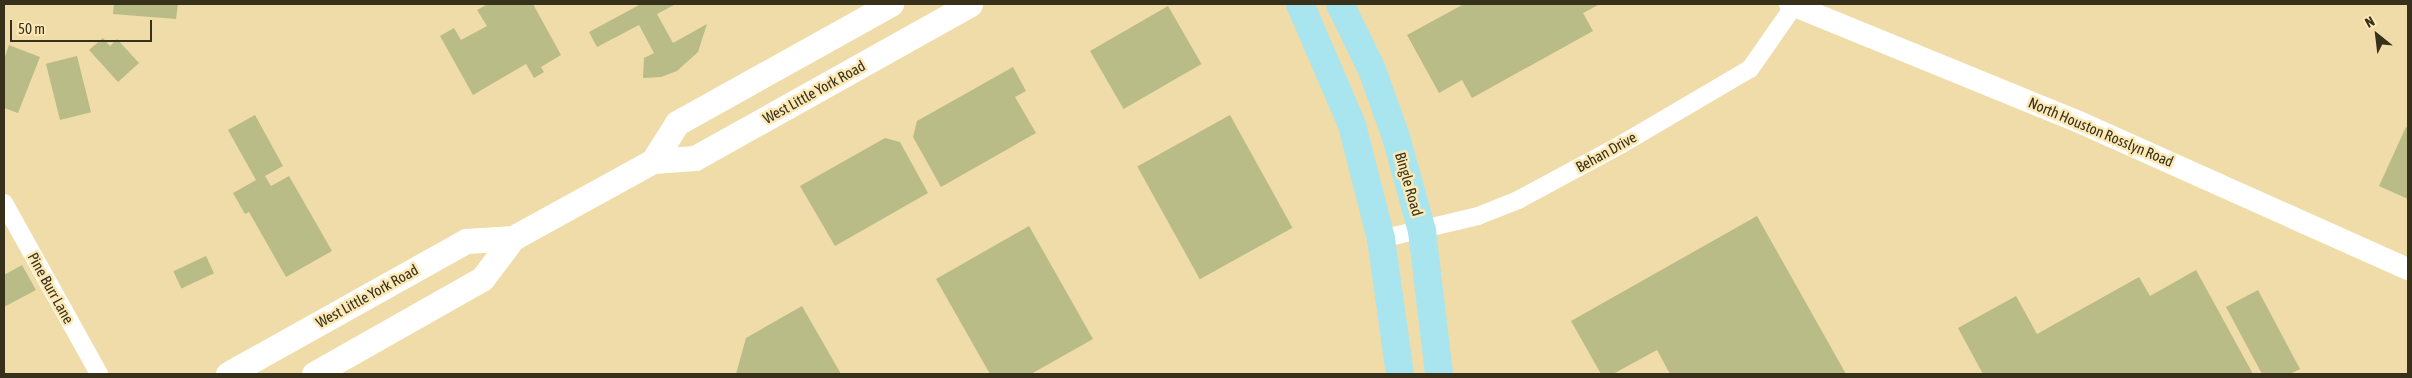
<!DOCTYPE html>
<html>
<head>
<meta charset="utf-8">
<style>
	body { margin:0 }
	#map { position:relative; width:2412px; height:378px; overflow:hidden; background:#efdca8; font-family:"Asap Condensed",sans-serif }
	div>[style] { position:absolute }
	.building>* { inset:0; background:#b9bc87; transform-origin:0 0 }
	.minor>* { height:18px; margin:-9px; padding:0 9px; transform-origin:9px; border-radius:9px; background:#fff }
	.tertiary>* { height:22px; margin:-11px; padding:0 11px; transform-origin:11px; border-radius:11px; background:#fff }
	.secondary>* { height:25px; margin:-12.5px; padding:0 12.5px; transform-origin:12.5px; border-radius:12.5px; background:#fff }
	.primary>* { height:28px; margin:-14px; padding:0 14px; transform-origin:14px; border-radius:14px; background:#a9e5ef }
	span { translate:-50% -50%; white-space:nowrap; text-align:center; line-height:1.15; -webkit-text-stroke:5px #fce9b5; paint-order:stroke }
	.street-label { font-size:15px; color:#37301b }
	.frame { position:absolute; inset:0; border:5px solid #37301b; pointer-events:none }
	.north { position:absolute; left:2352px; top:10px; width:50px; height:50px; -webkit-text-stroke:4px #fce9b5; paint-order:stroke; rotate:331deg; font-size:14px; font-weight:700; line-height:20px; text-align:center; color:#37301b }
	.north::after { content:''; display:block; margin:auto; width:18px; height:22px; background:#37301b; clip-path:polygon(50% 0,100% 100%,50% 72%,0 100%) }
	.scale { position:absolute; left:10px; top:20px; width:142px; height:22px; box-sizing:border-box; border:2px solid #37301b; border-top:0; padding-left:6px; font-size:15px; line-height:18px; white-space:nowrap; color:#37301b; -webkit-text-stroke:4px #fce9b5; paint-order:stroke }
</style>
</head>
<body>
<div id="map">
	<div class="building">
		<i style="clip-path:polygon(114px 4px,178px 4px,176px 19px,113px 14px)"></i>
		<i style="clip-path:polygon(488px 4px,533px 4px,561px 55px,541px 67px,544px 72px,534px 78px,526px 64px,473px 95px,440px 36px,454px 28px,461px 40px,487px 26px,477px 10px)"></i>
		<i style="clip-path:polygon(641px 4px,676px 4px,657px 14px,673px 43px,707px 24px,698px 52px,677px 71px,661px 77px,643px 78px,644px 58px,654px 53px,639px 25px,597px 47px,589px 32px)"></i>
		<i style="clip-path:polygon(1464px 4px,1600px 4px,1583px 13px,1593px 31px,1472px 98px,1462px 80px,1439px 93px,1407px 35px)"></i>
		<i style="left:1168px;top:6px;width:67px;height:90px;rotate:60deg"></i>
		<i style="clip-path:polygon(103px 38px,110px 46px,117px 39px,139px 63px,118px 82px,89px 50px)"></i>
		<i style="clip-path:polygon(9px 45px,40px 57px,18px 113px,4px 108px,4px 59px)"></i>
		<i style="left:77px;top:56px;width:58px;height:32px;rotate:76deg"></i>
		<i style="clip-path:polygon(1013px 67px,1026px 91px,1015px 97px,1036px 133px,941px 187px,913px 137px,917px 121px)"></i>
		<i style="clip-path:polygon(255px 115px,283px 166px,265px 176px,271px 186px,289px 176px,332px 251px,286px 277px,249px 212px,245px 214px,233px 193px,256px 180px,228px 130px)"></i>
		<i style="left:1230px;top:115px;width:129px;height:106px;rotate:61deg"></i>
		<i style="clip-path:polygon(2406px 127px,2408px 128px,2408px 199px,2379px 186px)"></i>
		<i style="clip-path:polygon(885px 138px,900px 142px,928px 193px,835px 246px,800px 186px)"></i>
		<i style="clip-path:polygon(1757px 216px,1846px 374px,1670px 374px,1657px 350px,1613px 374px,1601px 374px,1571px 321px)"></i>
		<i style="clip-path:polygon(1029px 226px,1093px 339px,1031px 374px,990px 374px,936px 279px)"></i>
		<i style="left:206px;top:256px;width:19px;height:36px;rotate:65deg"></i>
		<i style="clip-path:polygon(22px 265px,36px 290px,4px 307px,4px 275px)"></i>
		<i style="clip-path:polygon(2196px 270px,2253px 374px,1983px 374px,1958px 328px,2016px 296px,2037px 334px,2139px 277px,2150px 296px)"></i>
		<i style="clip-path:polygon(2258px 290px,2300px 369px,2290px 374px,2262px 374px,2226px 307px)"></i>
		<i style="clip-path:polygon(802px 306px,841px 374px,736px 374px,746px 338px)"></i>
	</div>
	<div class="minor">
		<i style="left:4px;top:203px;width:196px;rotate:60.9deg"></i>
		<i style="left:1381px;top:239px;width:100px;rotate:-13.3deg"></i>
		<i style="left:1478px;top:216px;width:43px;rotate:-21.8deg"></i>
		<i style="left:1518px;top:200px;width:118px;rotate:-28.3deg"></i>
		<i style="left:1622px;top:144px;width:148px;rotate:-30.4deg"></i>
		<i style="left:1750px;top:69px;width:77px;rotate:-55.1deg"></i>
	</div>
	<div class="tertiary">
		<i style="left:1790px;top:4px;width:312px;rotate:22.2deg"></i>
		<i style="left:2079px;top:122px;width:360px;rotate:24.1deg"></i>
	</div>
	<div class="secondary">
		<i style="left:653px;top:161px;width:45px;rotate:-57.7deg"></i>
		<i style="left:677px;top:123px;width:245px;rotate:-29.1deg"></i>
		<i style="left:228px;top:374px;width:273px;rotate:-29.2deg"></i>
		<i style="left:466px;top:241px;width:47px;rotate:-3.7deg"></i>
		<i style="left:314px;top:374px;width:193px;rotate:-29.5deg"></i>
		<i style="left:482px;top:279px;width:51px;rotate:-52.9deg"></i>
		<i style="left:513px;top:238px;width:160px;rotate:-28.8deg"></i>
		<i style="left:653px;top:161px;width:42px;rotate:-4.1deg"></i>
		<i style="left:695px;top:158px;width:315px;rotate:-29.2deg"></i>
	</div>
	<div class="primary">
		<i style="left:1300px;top:4px;width:132px;rotate:66.7deg"></i>
		<i style="left:1352px;top:125px;width:118px;rotate:75.7deg"></i>
		<i style="left:1381px;top:239px;width:136px;rotate:82deg"></i>
		<i style="left:1340px;top:4px;width:73px;rotate:64.1deg"></i>
		<i style="left:1372px;top:70px;width:71px;rotate:70.3deg"></i>
		<i style="left:1396px;top:137px;width:98px;rotate:74.5deg"></i>
		<i style="left:1422px;top:231px;width:144px;rotate:83.2deg"></i>
	</div>
	<div class="street-label">
		<span style="left:814px;top:92px;rotate:-29deg">West Little York Road</span>
		<span style="left:2101px;top:132px;rotate:23deg">North Houston Rosslyn Road</span>
		<span style="left:1606px;top:152px;rotate:-29deg">Behan Drive</span>
		<span style="left:1409px;top:184px;rotate:74deg">Bingle Road</span>
		<span style="left:51px;top:288px;rotate:61deg">Pine Burr Lane</span>
		<span style="left:367px;top:296px;rotate:-29deg">West Little York Road</span>
	</div>
	<div class="frame"></div>
	<div class="north">N</div>
	<div class="scale">50 m</div>
</div>
</body>
</html>
